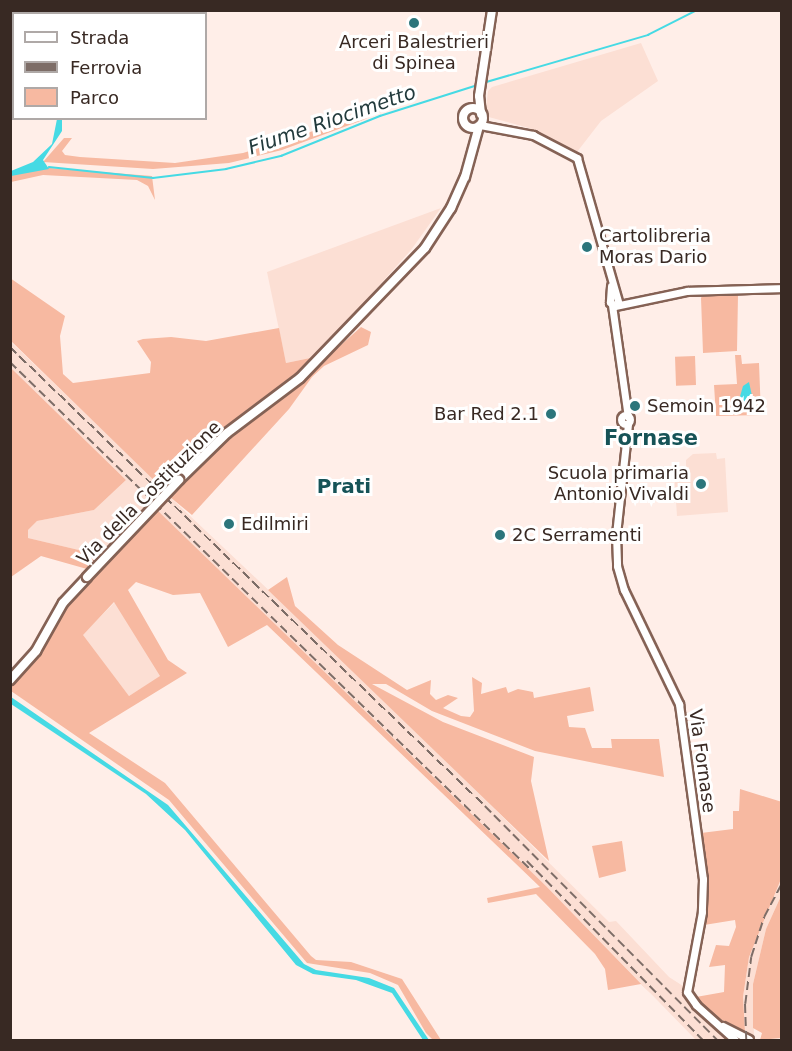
<!DOCTYPE html>
<html>
<head>
<meta charset="utf-8">
<style>
	body { margin:0 }
	#map { position:relative; width:792px; height:1051px; overflow:hidden; background:#ffeee8; font-family:"DejaVu Sans",sans-serif }
	div>[style] { position:absolute }
	.built>* { inset:0; background:#fcdfd4 }
	.green>* { inset:0; background:#f7b9a1; transform-origin:0 0 }
	.water>* { inset:0; background:#46dae4 }
	.stream>* { height:1.5px; margin:-0.75px; padding:0 0.75px; transform-origin:0.75px; border-radius:0.75px; background:#46dae4 }
	.roads { filter:drop-shadow(2px 0 #856255) drop-shadow(-2px 0 #856255) drop-shadow(0 2px #856255) drop-shadow(0 -2px #856255) }
	.tertiary>* { height:7px; margin:-3.5px; padding:0 3.5px; transform-origin:3.5px; border-radius:3.5px; background:#fff }
	.tertiary>.ring { margin:-3.5px; padding:0; box-sizing:content-box; background:none; border:7px solid #fff; border-radius:50% }
	.secondary>* { height:8px; margin:-4px; padding:0 4px; transform-origin:4px; border-radius:4px; background:#fff }
	.secondary>.ring { margin:-4px; padding:0; box-sizing:content-box; background:none; border:8px solid #fff; border-radius:50% }
	.rail>* { height:1.5px; margin-top:-0.75px; transform-origin:0; background:repeating-linear-gradient(90deg,#7d6d67 0 9px,transparent 0 13.5px) }
	.bridges { filter:drop-shadow(2px 0 #856255) drop-shadow(-2px 0 #856255) drop-shadow(0 2px #856255) drop-shadow(0 -2px #856255) }
	.secondary-bridge>* { height:8px; margin:-4px; padding:0 4px; transform-origin:4px; border-radius:4px; background:#fff }
	.dots>* { width:16px; height:16px; translate:-50% -50%; box-sizing:border-box; border:3px solid #fff; border-radius:50% }
	span { translate:-50% -50%; white-space:nowrap; text-align:center; line-height:1.15; -webkit-text-stroke:6px #fff; paint-order:stroke }
	.poi-label { font-size:18px; color:#382923 }
	.left { translate:0 -50%; text-align:left }
	.right { translate:-100% -50%; text-align:right }
	.street-label { font-size:18px; color:#382923 }
	.water-label { font-size:20px; color:#223a3c; font-style:italic }
	.neighbourhood-label { font-size:20px; color:#165357; font-weight:700 }
	.quarter-label { font-size:21px; color:#165357; font-weight:700 }
	.frame { position:absolute; inset:0; border:12px solid #382923; pointer-events:none }
	.legend { position:absolute; left:12px; top:12px; width:195px; height:108px; box-sizing:border-box; background:#fff; border:2px solid #afa9a7; margin:0; padding:8px 10px; list-style:none; font-size:18px; color:#382923 }
	.legend li { display:flex; align-items:center; gap:12px; height:30px }
	.legend b { width:30px; border:2px solid #afa9a7 }
</style>
</head>
<body>
<div id="map">
	<div class="built">
		<i style="clip-path:polygon(641px 43px,658px 81px,601px 121px,577px 152px,529px 128px,485px 116px,488px 91px,492px 87px)"></i>
		<i style="clip-path:polygon(441px 208px,411px 250px,315px 357px,286px 363px,267px 272px)"></i>
		<i style="clip-path:polygon(10px 341px,164px 489px,158px 495px,165px 501px,170px 497px,366px 682px,609px 922px,616px 921px,669px 977px,683px 986px,685px 998px,726px 1040px,696px 1040px,546px 886px,150px 504px,100px 555px,28px 538px,28px 530px,37px 521px,94px 510px,126px 480px,11px 368px)"></i>
		<i style="clip-path:polygon(716px 453px,717px 459px,725px 458px,728px 512px,677px 516px,674px 471px,686px 470px,686px 460px,693px 454px)"></i>
		<i style="clip-path:polygon(115px 602px,161px 676px,129px 696px,82px 635px)"></i>
		<i style="clip-path:polygon(781px 879px,781px 896px,766px 929px,753px 984px,754px 1040px,746px 1040px,743px 997px,749px 957px)"></i>
	</div>
	<div class="green">
		<i style="clip-path:polygon(391px 97px,396px 105px,363px 120px,282px 150px,229px 163px,153px 169px,43px 162px,64px 138px,72px 138px,62px 151px,65px 155px,80px 157px,175px 163px,243px 153px,342px 122px)"></i>
		<i style="clip-path:polygon(37px 167px,152px 176px,155px 200px,148px 186px,137px 180px,43px 175px,11px 182px,10px 175px)"></i>
		<i style="clip-path:polygon(10px 278px,65px 316px,60px 336px,63px 374px,73px 383px,150px 373px,151px 362px,137px 341px,143px 339px,171px 337px,206px 341px,279px 328px,286px 363px,315px 357px,282px 388px,219px 434px,164px 490px,11px 341px)"></i>
		<i style="clip-path:polygon(728px 292px,729px 295px,738px 295px,737px 351px,703px 353px,701px 298px,703px 294px)"></i>
		<i style="clip-path:polygon(361px 327px,371px 332px,368px 345px,324px 366px,312px 377px,289px 409px,192px 515px,170px 497px,228px 438px,285px 395px)"></i>
		<i style="clip-path:polygon(735px 355px,741px 355px,742px 364px,759px 363px,761px 415px,716px 416px,714px 385px,737px 384px)"></i>
		<i style="left:695px;top:356px;width:29px;height:20px;rotate:88deg"></i>
		<i style="clip-path:polygon(11px 368px,126px 480px,94px 510px,37px 521px,28px 530px,28px 538px,100px 555px,87px 569px,41px 556px,11px 577px)"></i>
		<i style="clip-path:polygon(evenodd,157px 510px,546px 886px,650px 993px,641px 984px,608px 990px,605px 969px,595px 954px,536px 894px,488px 903px,487px 898px,540px 887px,267px 625px,228px 647px,200px 593px,173px 595px,136px 582px,128px 590px,168px 660px,187px 673px,89px 733px,165px 783px,311px 956px,316px 960px,351px 962px,402px 979px,441px 1040px,433px 1040px,426px 1033px,398px 985px,370px 973px,307px 963px,169px 800px,11px 691px,11px 685px,35px 659px,65px 607px,157px 510px,114px 602px,160px 676px,129px 696px,83px 635px,114px 602px)"></i>
		<i style="clip-path:polygon(287px 577px,295px 606px,338px 645px,407px 690px,431px 680px,430px 694px,436px 700px,448px 695px,458px 698px,443px 708px,461px 716px,470px 717px,474px 711px,472px 677px,482px 683px,481px 694px,506px 687px,508px 693px,518px 689px,533px 692px,534px 698px,590px 687px,594px 711px,567px 716px,569px 727px,585px 728px,592px 748px,612px 748px,611px 739px,659px 739px,664px 777px,535px 751px,432px 711px,386px 684px,372px 684px,443px 722px,534px 757px,531px 781px,549px 861px,268px 590px)"></i>
		<i style="clip-path:polygon(740px 789px,782px 802px,781px 879px,749px 957px,743px 997px,745px 1031px,713px 1016px,696px 997px,724px 992px,725px 965px,709px 967px,716px 945px,729px 946px,736px 927px,735px 920px,704px 925px,708px 888px,701px 833px,733px 829px,733px 811px,739px 811px)"></i>
		<i style="clip-path:polygon(622px 841px,626px 871px,599px 878px,592px 846px)"></i>
		<i style="clip-path:polygon(781px 896px,781px 1038px,760px 1040px,762px 1033px,753px 1028px,753px 984px,766px 929px)"></i>
	</div>
	<div class="water">
		<i style="clip-path:polygon(57px 119px,62px 119px,62px 131px,43px 160px,49px 169px,11px 176px,11px 171px,33px 162px,52px 144px)"></i>
		<i style="clip-path:polygon(749px 382px,754px 405px,744px 409px,739px 400px,743px 386px)"></i>
		<i style="clip-path:polygon(11px 697px,168px 805px,304px 964px,316px 970px,369px 978px,394px 988px,429px 1040px,423px 1040px,392px 993px,356px 980px,313px 974px,296px 965px,185px 830px,146px 794px,11px 704px)"></i>
	</div>
	<div class="stream">
		<i style="left:483px;top:83px;width:172px;rotate:-16.2deg"></i>
		<i style="left:648px;top:35px;width:55px;rotate:-27deg"></i>
		<i style="left:49px;top:167px;width:105px;rotate:6deg"></i>
		<i style="left:153px;top:178px;width:74px;rotate:-7deg"></i>
		<i style="left:226px;top:169px;width:57px;rotate:-13.3deg"></i>
		<i style="left:281px;top:156px;width:107px;rotate:-22deg"></i>
		<i style="left:380px;top:116px;width:103px;rotate:-17.6deg"></i>
	</div>
	<div class="roads">
		<div class="tertiary">
			<i style="left:480px;top:125px;width:54px;rotate:10.7deg"></i>
			<i style="left:533px;top:135px;width:50px;rotate:27.6deg"></i>
			<i style="left:577px;top:158px;width:152px;rotate:74deg"></i>
			<i style="left:611px;top:286px;width:16px;rotate:94deg"></i>
			<i style="left:610px;top:302px;width:6px;rotate:39deg"></i>
			<i style="left:615px;top:306px;width:74px;rotate:-11.8deg"></i>
			<i style="left:687px;top:291px;width:95px;rotate:-1.8deg"></i>
			<i style="left:612px;top:305px;width:113px;rotate:81.9deg"></i>
			<i class="ring" style="left:621.5px;top:415.5px;width:2px;height:2px"></i>
			<i style="left:628px;top:424px;width:111px;rotate:96.2deg"></i>
			<i style="left:616px;top:534px;width:32px;rotate:88deg"></i>
			<i style="left:617px;top:566px;width:25px;rotate:74deg"></i>
			<i style="left:624px;top:590px;width:127px;rotate:64.2deg"></i>
			<i style="left:679px;top:704px;width:177px;rotate:82.2deg"></i>
			<i style="left:703px;top:879px;width:33px;rotate:92deg"></i>
			<i style="left:702px;top:912px;width:81px;rotate:100.6deg"></i>
			<i style="left:687px;top:992px;width:16px;rotate:55deg"></i>
			<i style="left:696px;top:1005px;width:52px;rotate:41.9deg"></i>
			<i style="left:723px;top:1026px;width:29px;rotate:27deg"></i>
		</div>
		<div class="secondary">
			<i class="ring" style="left:463px;top:108px;width:12px;height:12px"></i>
			<i style="left:481px;top:114px;width:18px;rotate:-96deg"></i>
			<i style="left:479px;top:96px;width:87px;rotate:-81.4deg"></i>
			<i style="left:179px;top:480px;width:67px;rotate:-44.4deg"></i>
			<i style="left:227px;top:433px;width:91px;rotate:-37deg"></i>
			<i style="left:300px;top:378px;width:180px;rotate:-46.1deg"></i>
			<i style="left:425px;top:248px;width:48px;rotate:-57deg"></i>
			<i style="left:451px;top:208px;width:34px;rotate:-66deg"></i>
			<i style="left:465px;top:177px;width:53px;rotate:-74.6deg"></i>
			<i style="left:10px;top:680px;width:39px;rotate:-48deg"></i>
			<i style="left:36px;top:651px;width:55px;rotate:-60.6deg"></i>
			<i style="left:63px;top:603px;width:35px;rotate:-47deg"></i>
		</div>
	</div>
	<div class="rail">
		<i style="left:10px;top:347px;width:661px;rotate:44.02deg"></i>
		<i style="left:485px;top:806px;width:330px;rotate:45.2deg"></i>
		<i style="left:10px;top:362px;width:726px;rotate:44.27deg"></i>
		<i style="left:527px;top:861px;width:251px;rotate:45.5deg"></i>
		<i style="left:746px;top:1040px;width:36px;rotate:-92deg"></i>
		<i style="left:745px;top:1004px;width:47px;rotate:-82.7deg"></i>
		<i style="left:751px;top:957px;width:42px;rotate:-72deg"></i>
		<i style="left:764px;top:917px;width:38px;rotate:-62deg"></i>
	</div>
	<div class="bridges">
		<div class="secondary-bridge">
			<i style="left:87px;top:577px;width:134px;rotate:-46.5deg"></i>
		</div>
	</div>
	<div class="dots">
		<i style="left:414px;top:23px;background:#2c757b"></i>
		<i style="left:587px;top:247px;background:#2c757b"></i>
		<i style="left:635px;top:406px;background:#2c757b"></i>
		<i style="left:551px;top:414px;background:#2c757b"></i>
		<i style="left:701px;top:484px;background:#2c757b"></i>
		<i style="left:229px;top:524px;background:#2c757b"></i>
		<i style="left:500px;top:535px;background:#2c757b"></i>
	</div>
	<div class="poi-label">
		<span style="left:414px;top:53px">Arceri Balestrieri<br>di Spinea</span>
		<span class="left" style="left:599px;top:247px">Cartolibreria<br>Moras Dario</span>
		<span class="left" style="left:647px;top:406px">Semoin 1942</span>
		<span class="right" style="left:539px;top:414px">Bar Red 2.1</span>
		<span class="right" style="left:689px;top:484px">Scuola primaria<br>Antonio Vivaldi</span>
		<span class="left" style="left:241px;top:524px">Edilmiri</span>
		<span class="left" style="left:512px;top:535px">2C Serramenti</span>
	</div>
	<div class="street-label">
		<span style="left:149px;top:493px;rotate:-45deg">Via della Costituzione</span>
		<span style="left:702px;top:761px;rotate:82deg">Via Fornase</span>
	</div>
	<div class="water-label">
		<span style="left:332px;top:120px;rotate:-19deg">Fiume Riocimetto</span>
	</div>
	<div class="neighbourhood-label">
		<span style="left:344px;top:486px">Prati</span>
	</div>
	<div class="quarter-label">
		<span style="left:651px;top:438px">Fornase</span>
	</div>
	<div class="frame"></div>
	<ul class="legend">
	<li><b style="height:8px;background:#fff"></b>Strada</li>
	<li><b style="height:8px;background:#7d6d67"></b>Ferrovia</li>
	<li><b style="height:16px;background:#f7b9a1"></b>Parco</li>
	</ul>
</div>
</body>
</html>
